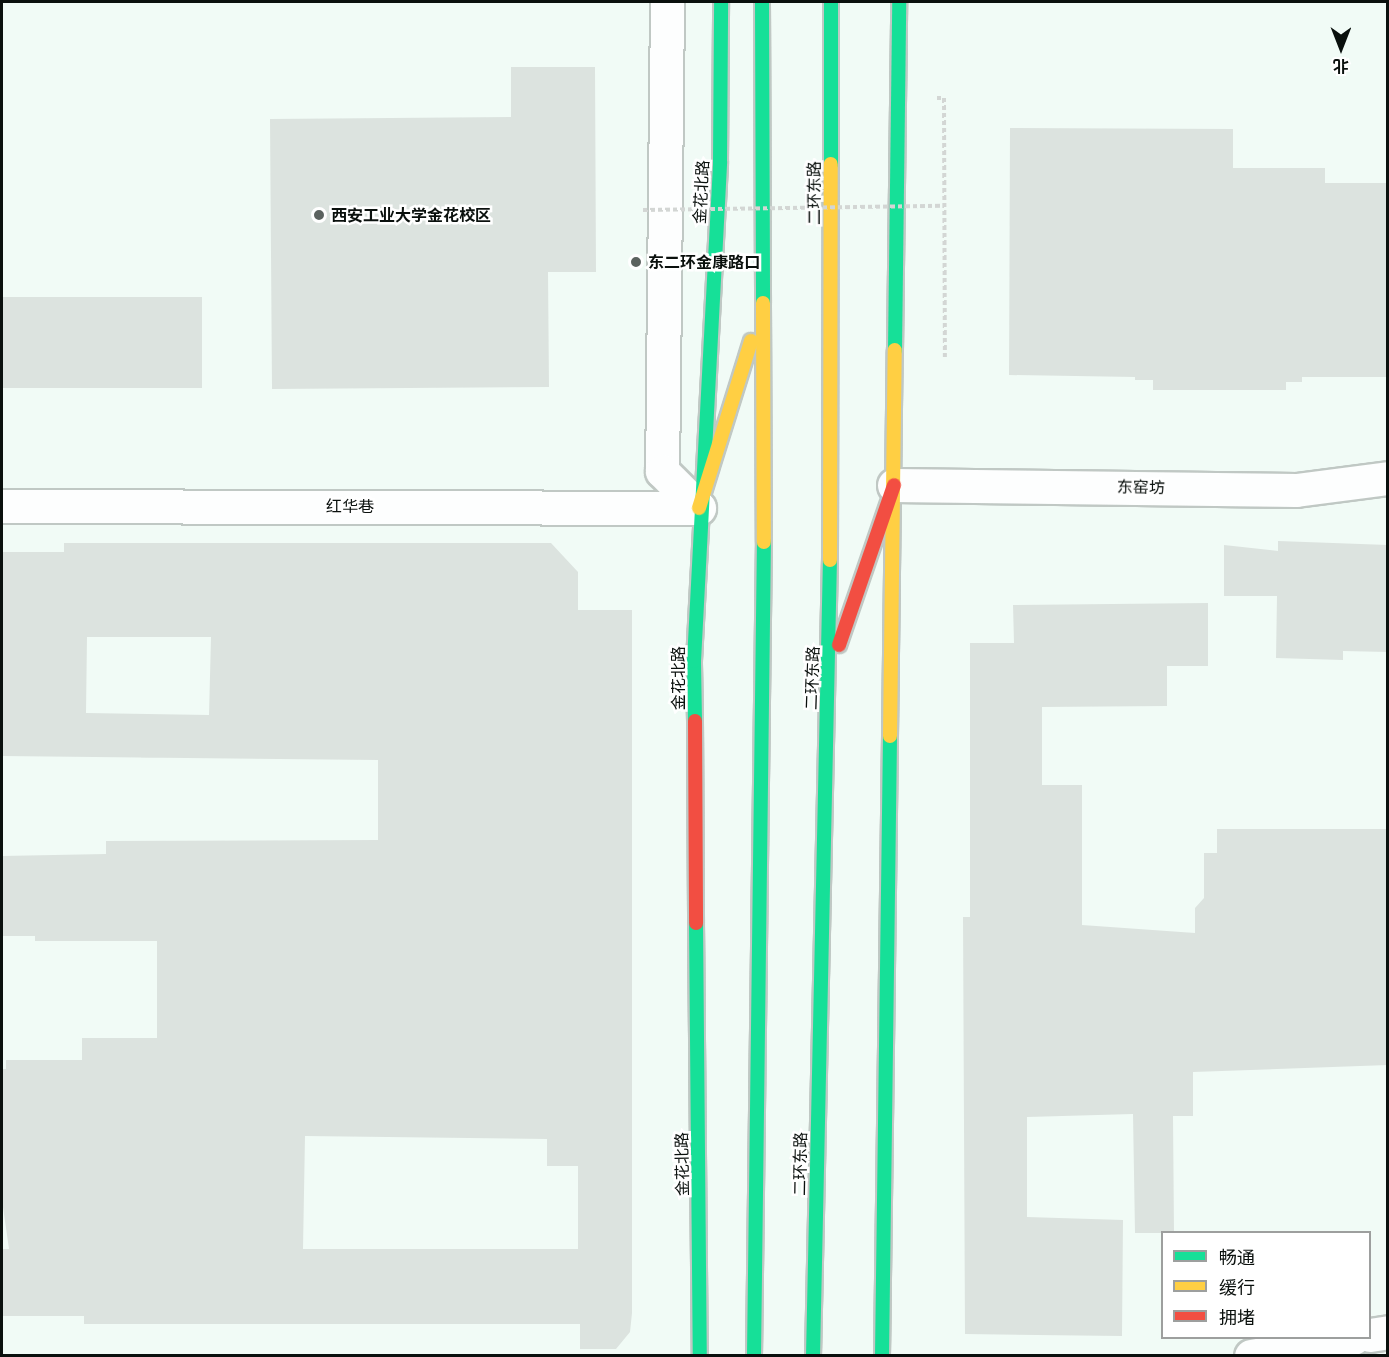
<!DOCTYPE html>
<html>
<head>
<meta charset="utf-8">
<style>
	body { margin:0 }
	#map { position:relative; width:1389px; height:1357px; overflow:hidden; background:#f1fbf6; font-family:"PT Sans Narrow","Noto Sans SC",sans-serif }
	div>[style] { position:absolute }
	.building>* { inset:0; background:#dce3df; transform-origin:0 0 }
	.path>* { height:4px; margin-top:-2px; transform-origin:0; background:repeating-linear-gradient(90deg,#d3d6d4 0 4.5px,transparent 0 7.5px) }
	.roads { filter:drop-shadow(2px 0 #c0c8c4) drop-shadow(-2px 0 #c0c8c4) drop-shadow(0 2px #c0c8c4) drop-shadow(0 -2px #c0c8c4) }
	.street>* { height:33px; margin:-16.5px; padding:0 16.5px; transform-origin:16.5px; border-radius:16.5px; background:#fdfefe }
	.fast>* { height:14px; margin:-7px; padding:0 7px; transform-origin:7px; border-radius:7px; background:#16e098 }
	.slow>* { height:14px; margin:-7px; padding:0 7px; transform-origin:7px; border-radius:7px; background:#ffcf43 }
	.jam>* { height:14px; margin:-7px; padding:0 7px; transform-origin:7px; border-radius:7px; background:#f24e42 }
	.path-bridge>* { height:4px; margin-top:-2px; transform-origin:0; background:repeating-linear-gradient(90deg,#d3d6d4 0 4.5px,transparent 0 7.5px) }
	.dots>* { width:16px; height:16px; translate:-50% -50%; box-sizing:border-box; border:3px solid #fff; border-radius:50% }
	span { translate:-50% -50%; white-space:nowrap; text-align:center; line-height:1.15; -webkit-text-stroke:5px #fff; paint-order:stroke }
	.street-label { font-size:16px; color:#0a100d }
	.poi-label { font-size:16px; color:#0a100d; font-weight:700 }
	.left { translate:0 -50%; text-align:left }
	.frame { position:absolute; inset:0; border:3px solid #0a100d; pointer-events:none }
	.legend { position:absolute; left:1161px; top:1231px; width:210px; height:108px; box-sizing:border-box; background:#fff; border:2px solid #9d9f9e; margin:0; padding:8px 10px; list-style:none; font-size:18px; color:#0a100d }
	.legend li { display:flex; align-items:center; gap:12px; height:30px }
	.legend b { width:30px; border:2px solid #9d9f9e }
	.north { position:absolute; left:1311px; top:18px; width:60px; height:60px; -webkit-text-stroke:4px #fff; paint-order:stroke; rotate:180deg; font-size:16px; font-weight:700; line-height:24px; text-align:center; color:#0a100d }
	.north::after { content:''; display:block; margin:auto; width:21px; height:27px; background:#0a100d; clip-path:polygon(50% 0,100% 100%,50% 72%,0 100%) }
</style>
</head>
<body>
<div id="map">
	<div class="building">
		<i style="clip-path:polygon(511px 67px,595px 67px,596px 272px,548px 272px,549px 387px,272px 389px,270px 119px,511px 117px)"></i>
		<i style="clip-path:polygon(1010px 128px,1233px 129px,1233px 168px,1325px 168px,1325px 183px,1388px 183px,1388px 377px,1302px 377px,1302px 382px,1286px 382px,1286px 390px,1153px 390px,1153px 380px,1135px 380px,1135px 377px,1009px 375px)"></i>
		<i style="left:202px;top:297px;width:91px;height:200px;rotate:90deg"></i>
		<i style="clip-path:polygon(1278px 541px,1388px 545px,1388px 652px,1343px 651px,1343px 660px,1276px 658px,1277px 596px,1224px 596px,1224px 545px,1278px 551px)"></i>
		<i style="clip-path:polygon(evenodd,64px 543px,551px 543px,578px 572px,578px 610px,632px 610px,632px 1313px,630px 1332px,616px 1349px,580px 1349px,580px 1324px,84px 1324px,84px 1316px,2px 1316px,2px 1249px,9px 1249px,2px 1200px,2px 1069px,6px 1069px,6px 1060px,82px 1060px,82px 1038px,157px 1038px,157px 941px,35px 941px,35px 936px,2px 936px,2px 856px,106px 854px,106px 841px,378px 840px,378px 760px,2px 756px,2px 552px,64px 552px,64px 543px,87px 637px,211px 637px,209px 715px,86px 713px,87px 637px,64px 543px,305px 1136px,547px 1139px,547px 1166px,578px 1166px,578px 1249px,303px 1249px,305px 1136px)"></i>
		<i style="clip-path:polygon(1208px 603px,1208px 666px,1167px 666px,1167px 706px,1042px 707px,1042px 785px,1082px 785px,1082px 925px,1195px 933px,1195px 908px,1204px 898px,1204px 853px,1217px 853px,1217px 829px,1388px 829px,1388px 1065px,1193px 1072px,1193px 1116px,1173px 1116px,1174px 1233px,1135px 1233px,1133px 1114px,1027px 1117px,1027px 1217px,1123px 1220px,1122px 1336px,965px 1334px,963px 917px,970px 917px,970px 643px,1014px 643px,1013px 605px)"></i>
	</div>
	<div class="path">
		<i style="left:937px;top:98px;width:7px"></i>
		<i style="left:944px;top:98px;width:259px;rotate:89.8deg"></i>
	</div>
	<div class="roads">
		<div class="street">
			<i style="left:667px;top:2px;width:469px;rotate:90.6deg"></i>
			<i style="left:662px;top:471px;width:52px;rotate:45deg"></i>
			<i style="left:894px;top:485px;width:402px;rotate:0.7deg"></i>
			<i style="left:1296px;top:490px;width:93px;rotate:-7.4deg"></i>
			<i style="left:2px;top:506px;width:697px;rotate:0.16deg"></i>
			<i style="left:1370px;top:1335px;width:18px;rotate:-9deg"></i>
			<i style="left:1251px;top:1356px;width:104px;rotate:-10deg"></i>
		</div>
		<div class="fast">
			<i style="left:762px;top:2px;width:301px;rotate:89.8deg"></i>
			<i style="left:831px;top:164px;width:162px;rotate:-90deg"></i>
			<i style="left:895px;top:350px;width:348px;rotate:-89.3deg"></i>
			<i style="left:695px;top:721px;width:60px;rotate:-91deg"></i>
			<i style="left:694px;top:661px;width:500px;rotate:-87deg"></i>
			<i style="left:720px;top:162px;width:160px;rotate:-89.6deg"></i>
			<i style="left:696px;top:923px;width:433px;rotate:89.5deg"></i>
			<i style="left:754px;top:1356px;width:814px;rotate:-89.3deg"></i>
			<i style="left:813px;top:1356px;width:796px;rotate:-88.78deg"></i>
			<i style="left:882px;top:1356px;width:620px;rotate:-89.26deg"></i>
		</div>
		<div class="slow">
			<i style="left:763px;top:303px;width:239px;rotate:89.8deg"></i>
			<i style="left:699px;top:508px;width:175px;rotate:-72.7deg"></i>
			<i style="left:830px;top:560px;width:396px;rotate:-89.9deg"></i>
			<i style="left:890px;top:736px;width:386px;rotate:-89.3deg"></i>
		</div>
		<div class="jam">
			<i style="left:839px;top:645px;width:169px;rotate:-71deg"></i>
			<i style="left:695px;top:721px;width:202px;rotate:89.7deg"></i>
		</div>
	</div>
	<div class="path-bridge">
		<i style="left:643px;top:210px;width:301px;rotate:-0.8deg"></i>
	</div>
	<div class="dots">
		<i style="left:319px;top:215px;background:#5b625f"></i>
		<i style="left:636px;top:262px;background:#5b625f"></i>
	</div>
	<div class="street-label">
		<span style="left:701px;top:192px;rotate:-87deg">金花北路</span>
		<span style="left:814px;top:193px;rotate:-90deg">二环东路</span>
		<span style="left:1141px;top:487px;rotate:1deg">东窑坊</span>
		<span style="left:350px;top:506px">红华巷</span>
		<span style="left:678px;top:678px;rotate:-90deg">金花北路</span>
		<span style="left:812px;top:678px;rotate:-88deg">二环东路</span>
		<span style="left:682px;top:1164px;rotate:-91deg">金花北路</span>
		<span style="left:800px;top:1164px;rotate:-89deg">二环东路</span>
	</div>
	<div class="poi-label">
		<span class="left" style="left:331px;top:215px">西安工业大学金花校区</span>
		<span class="left" style="left:648px;top:262px">东二环金康路口</span>
	</div>
	<div class="frame"></div>
	<ul class="legend">
	<li><b style="height:8px;background:#16e098"></b>畅通</li>
	<li><b style="height:8px;background:#ffcf43"></b>缓行</li>
	<li><b style="height:8px;background:#f24e42"></b>拥堵</li>
	</ul>
	<div class="north">北</div>
</div>
</body>
</html>
